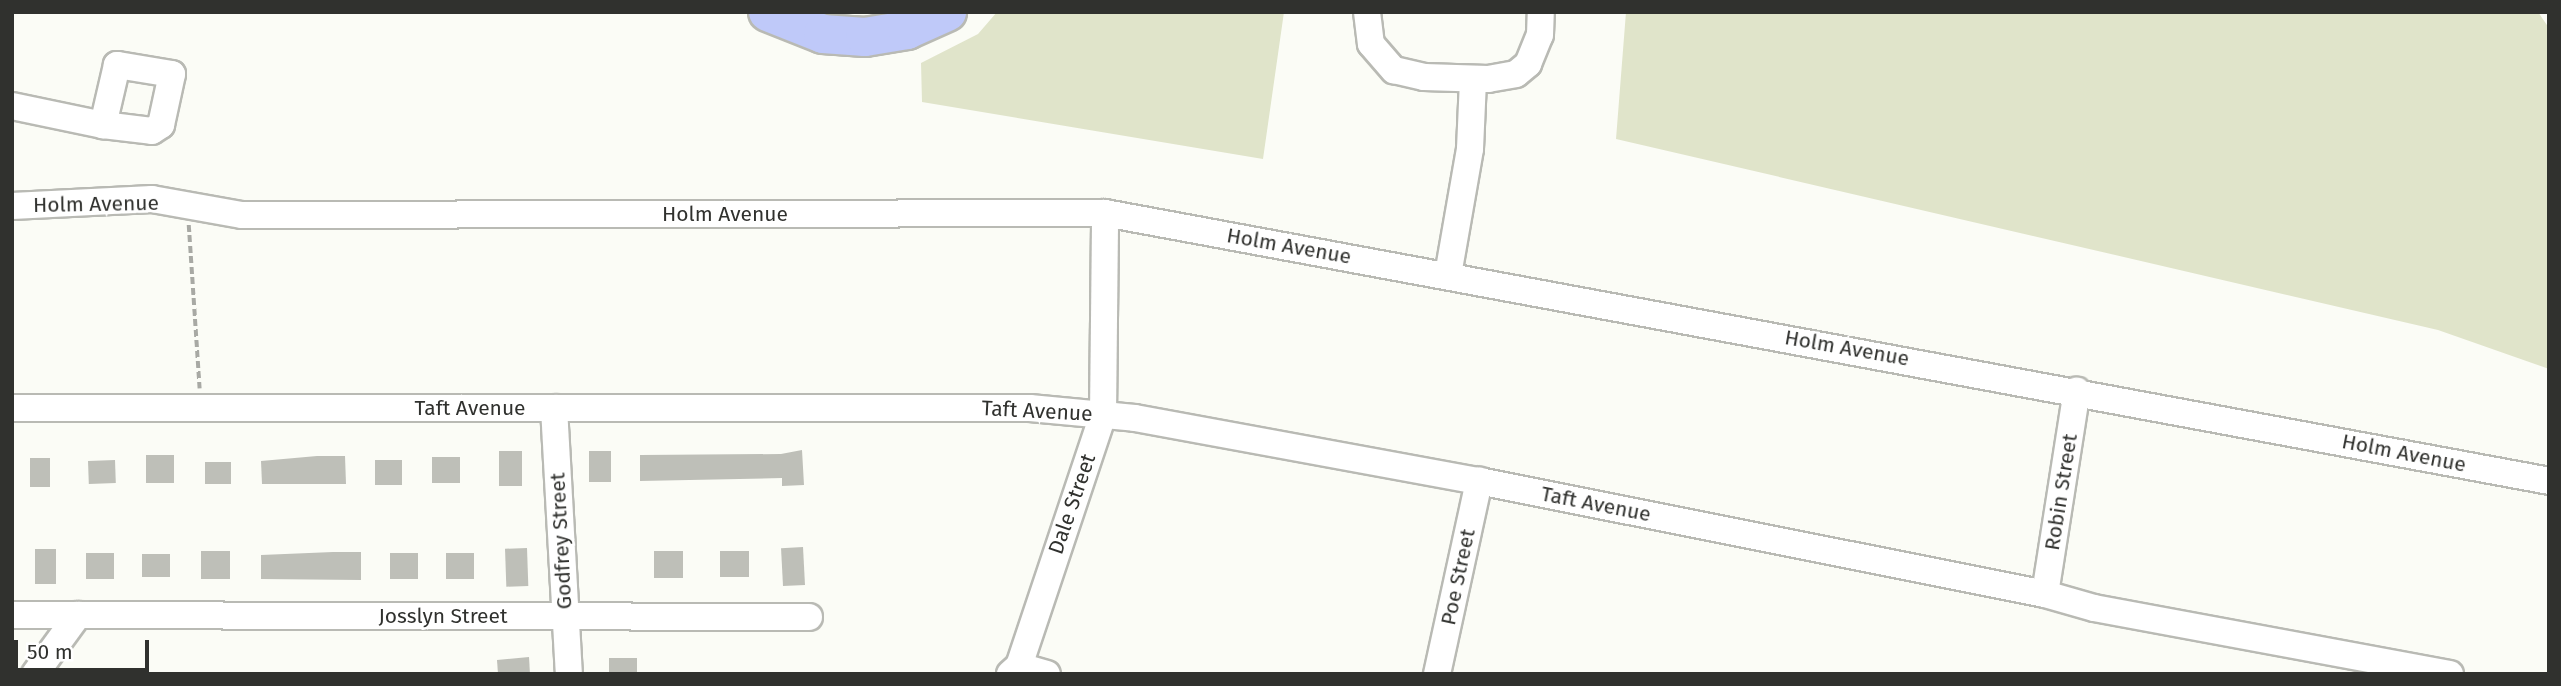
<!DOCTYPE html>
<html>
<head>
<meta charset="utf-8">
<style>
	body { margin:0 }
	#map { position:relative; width:2561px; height:686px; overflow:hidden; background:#fbfcf6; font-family:"Fira Sans",sans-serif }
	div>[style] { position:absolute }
	.green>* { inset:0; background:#e0e4ca }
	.building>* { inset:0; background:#bebfb8; transform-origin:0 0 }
	.path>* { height:3.5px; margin-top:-1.75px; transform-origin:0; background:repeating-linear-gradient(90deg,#a8a9a4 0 7px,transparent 0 10.5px) }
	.roads { filter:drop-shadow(2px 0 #b9bab4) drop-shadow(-2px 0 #b9bab4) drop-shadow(0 2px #b9bab4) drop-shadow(0 -2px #b9bab4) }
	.minor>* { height:26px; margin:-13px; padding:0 13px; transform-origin:13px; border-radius:13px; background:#fff }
	.highway>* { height:38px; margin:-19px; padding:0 19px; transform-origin:19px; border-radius:19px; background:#bfc9f9 }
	span { translate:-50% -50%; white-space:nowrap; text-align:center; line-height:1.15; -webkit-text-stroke:5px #fff; paint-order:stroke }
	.street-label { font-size:21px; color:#30312e }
	.frame { position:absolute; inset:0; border:14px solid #30312e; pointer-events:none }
	.scale { position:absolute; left:14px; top:640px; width:135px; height:32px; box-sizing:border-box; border:4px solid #30312e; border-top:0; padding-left:9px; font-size:21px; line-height:24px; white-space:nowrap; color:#30312e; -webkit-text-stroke:5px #fff; paint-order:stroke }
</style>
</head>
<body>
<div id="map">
	<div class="green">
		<i style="clip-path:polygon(997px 12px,1284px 12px,1263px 159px,922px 102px,921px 63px,978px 34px)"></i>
		<i style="clip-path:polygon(1626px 12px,2538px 12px,2549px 28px,2549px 369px,2438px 330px,1616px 139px)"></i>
	</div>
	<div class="building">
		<i style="clip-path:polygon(802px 450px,804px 485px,782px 486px,782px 478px,640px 481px,640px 455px,781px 454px)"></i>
		<i style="left:499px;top:451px;width:23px;height:35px"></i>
		<i style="left:589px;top:451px;width:22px;height:31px"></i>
		<i style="left:146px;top:455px;width:28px;height:28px"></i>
		<i style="clip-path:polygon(317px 456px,345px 456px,346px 484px,262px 484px,261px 461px)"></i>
		<i style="left:460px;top:457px;width:26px;height:28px;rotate:90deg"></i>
		<i style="left:30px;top:458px;width:20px;height:29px"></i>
		<i style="left:115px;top:460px;width:23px;height:27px;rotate:88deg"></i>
		<i style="left:375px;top:460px;width:27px;height:25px"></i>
		<i style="left:205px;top:462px;width:26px;height:22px"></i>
		<i style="left:803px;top:547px;width:38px;height:22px;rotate:87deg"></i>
		<i style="left:527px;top:548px;width:38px;height:22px;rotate:88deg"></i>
		<i style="left:35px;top:549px;width:21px;height:35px"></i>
		<i style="left:201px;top:551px;width:29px;height:28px"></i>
		<i style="left:654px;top:551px;width:29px;height:27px"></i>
		<i style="left:720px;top:551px;width:29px;height:26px"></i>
		<i style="clip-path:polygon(333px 552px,361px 552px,361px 580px,261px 579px,261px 555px)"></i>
		<i style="left:86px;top:553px;width:28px;height:26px"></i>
		<i style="left:390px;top:553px;width:28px;height:26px"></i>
		<i style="left:446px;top:553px;width:28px;height:26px"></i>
		<i style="left:142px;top:554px;width:28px;height:23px"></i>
		<i style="clip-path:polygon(529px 657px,530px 674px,498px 674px,497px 660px)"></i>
		<i style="left:609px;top:658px;width:28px;height:16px"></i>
	</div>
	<div class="path">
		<i style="left:189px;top:225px;width:164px;rotate:86.2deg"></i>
	</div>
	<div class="roads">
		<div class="minor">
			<i style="left:1367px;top:12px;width:32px;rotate:83deg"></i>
			<i style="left:1371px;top:44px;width:35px;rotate:49deg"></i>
			<i style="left:1394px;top:70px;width:31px;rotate:13deg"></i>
			<i style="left:1424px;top:77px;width:64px;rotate:1.8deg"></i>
			<i style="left:1488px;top:79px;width:28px;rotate:-10deg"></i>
			<i style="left:1516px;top:74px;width:16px;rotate:-40deg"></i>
			<i style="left:1528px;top:64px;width:31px;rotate:-68deg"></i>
			<i style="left:1540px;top:35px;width:23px;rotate:-88deg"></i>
			<i style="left:12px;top:106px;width:93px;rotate:11.8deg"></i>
			<i style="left:103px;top:125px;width:49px;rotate:7deg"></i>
			<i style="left:152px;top:131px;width:11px;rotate:-34deg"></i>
			<i style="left:161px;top:125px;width:52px;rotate:-77.8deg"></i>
			<i style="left:172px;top:74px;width:56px;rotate:-170.7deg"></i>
			<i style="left:117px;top:65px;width:62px;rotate:103.1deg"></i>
			<i style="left:12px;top:206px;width:140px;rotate:-2.9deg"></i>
			<i style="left:152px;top:199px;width:91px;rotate:10.1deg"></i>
			<i style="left:242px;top:215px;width:863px;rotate:-0.13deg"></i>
			<i style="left:1105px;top:213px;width:1469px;rotate:10.51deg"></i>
			<i style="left:1448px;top:275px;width:128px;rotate:-80.1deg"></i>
			<i style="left:1470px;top:149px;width:70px;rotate:-87.5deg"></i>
			<i style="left:12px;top:408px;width:1018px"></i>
			<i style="left:1030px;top:408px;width:105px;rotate:5.4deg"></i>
			<i style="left:1135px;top:418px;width:350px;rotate:10.4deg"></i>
			<i style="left:1479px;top:481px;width:577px;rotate:11.29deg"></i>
			<i style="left:2045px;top:594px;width:51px;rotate:15.9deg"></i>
			<i style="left:2094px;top:608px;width:362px;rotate:10.5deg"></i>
			<i style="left:554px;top:408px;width:266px;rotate:86.8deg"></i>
			<i style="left:2045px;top:594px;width:206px;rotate:-81.1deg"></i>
			<i style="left:12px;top:615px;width:797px;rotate:0.14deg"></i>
			<i style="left:1019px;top:666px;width:265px;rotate:-71.5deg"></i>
			<i style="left:1103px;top:415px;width:202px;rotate:-89.4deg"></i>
			<i style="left:35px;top:674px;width:73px;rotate:-53.9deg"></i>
			<i style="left:1010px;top:674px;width:12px;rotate:-42deg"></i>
			<i style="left:1019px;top:666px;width:29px;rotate:16deg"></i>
			<i style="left:1437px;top:674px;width:198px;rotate:-77.7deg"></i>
		</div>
		<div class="highway">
			<i style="left:768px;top:12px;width:59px;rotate:21.8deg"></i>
			<i style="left:823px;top:34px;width:42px;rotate:4.1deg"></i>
			<i style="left:865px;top:37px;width:43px;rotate:-9.5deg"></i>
			<i style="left:907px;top:30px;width:44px;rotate:-24.2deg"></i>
		</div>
	</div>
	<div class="street-label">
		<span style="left:96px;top:204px;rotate:-1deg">Holm Avenue</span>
		<span style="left:725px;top:214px">Holm Avenue</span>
		<span style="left:1289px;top:246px;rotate:10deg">Holm Avenue</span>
		<span style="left:1847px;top:348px;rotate:10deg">Holm Avenue</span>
		<span style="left:470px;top:408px">Taft Avenue</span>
		<span style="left:1037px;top:411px;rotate:3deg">Taft Avenue</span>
		<span style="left:2404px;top:453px;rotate:11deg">Holm Avenue</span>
		<span style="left:2061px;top:492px;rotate:-81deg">Robin Street</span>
		<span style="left:1072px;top:504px;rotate:-71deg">Dale Street</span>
		<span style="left:1596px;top:504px;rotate:11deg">Taft Avenue</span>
		<span style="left:561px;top:541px;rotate:-93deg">Godfrey Street</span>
		<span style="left:1458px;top:577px;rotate:-78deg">Poe Street</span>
		<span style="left:443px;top:616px">Josslyn Street</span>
	</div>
	<div class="frame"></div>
	<div class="scale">50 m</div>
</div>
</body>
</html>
